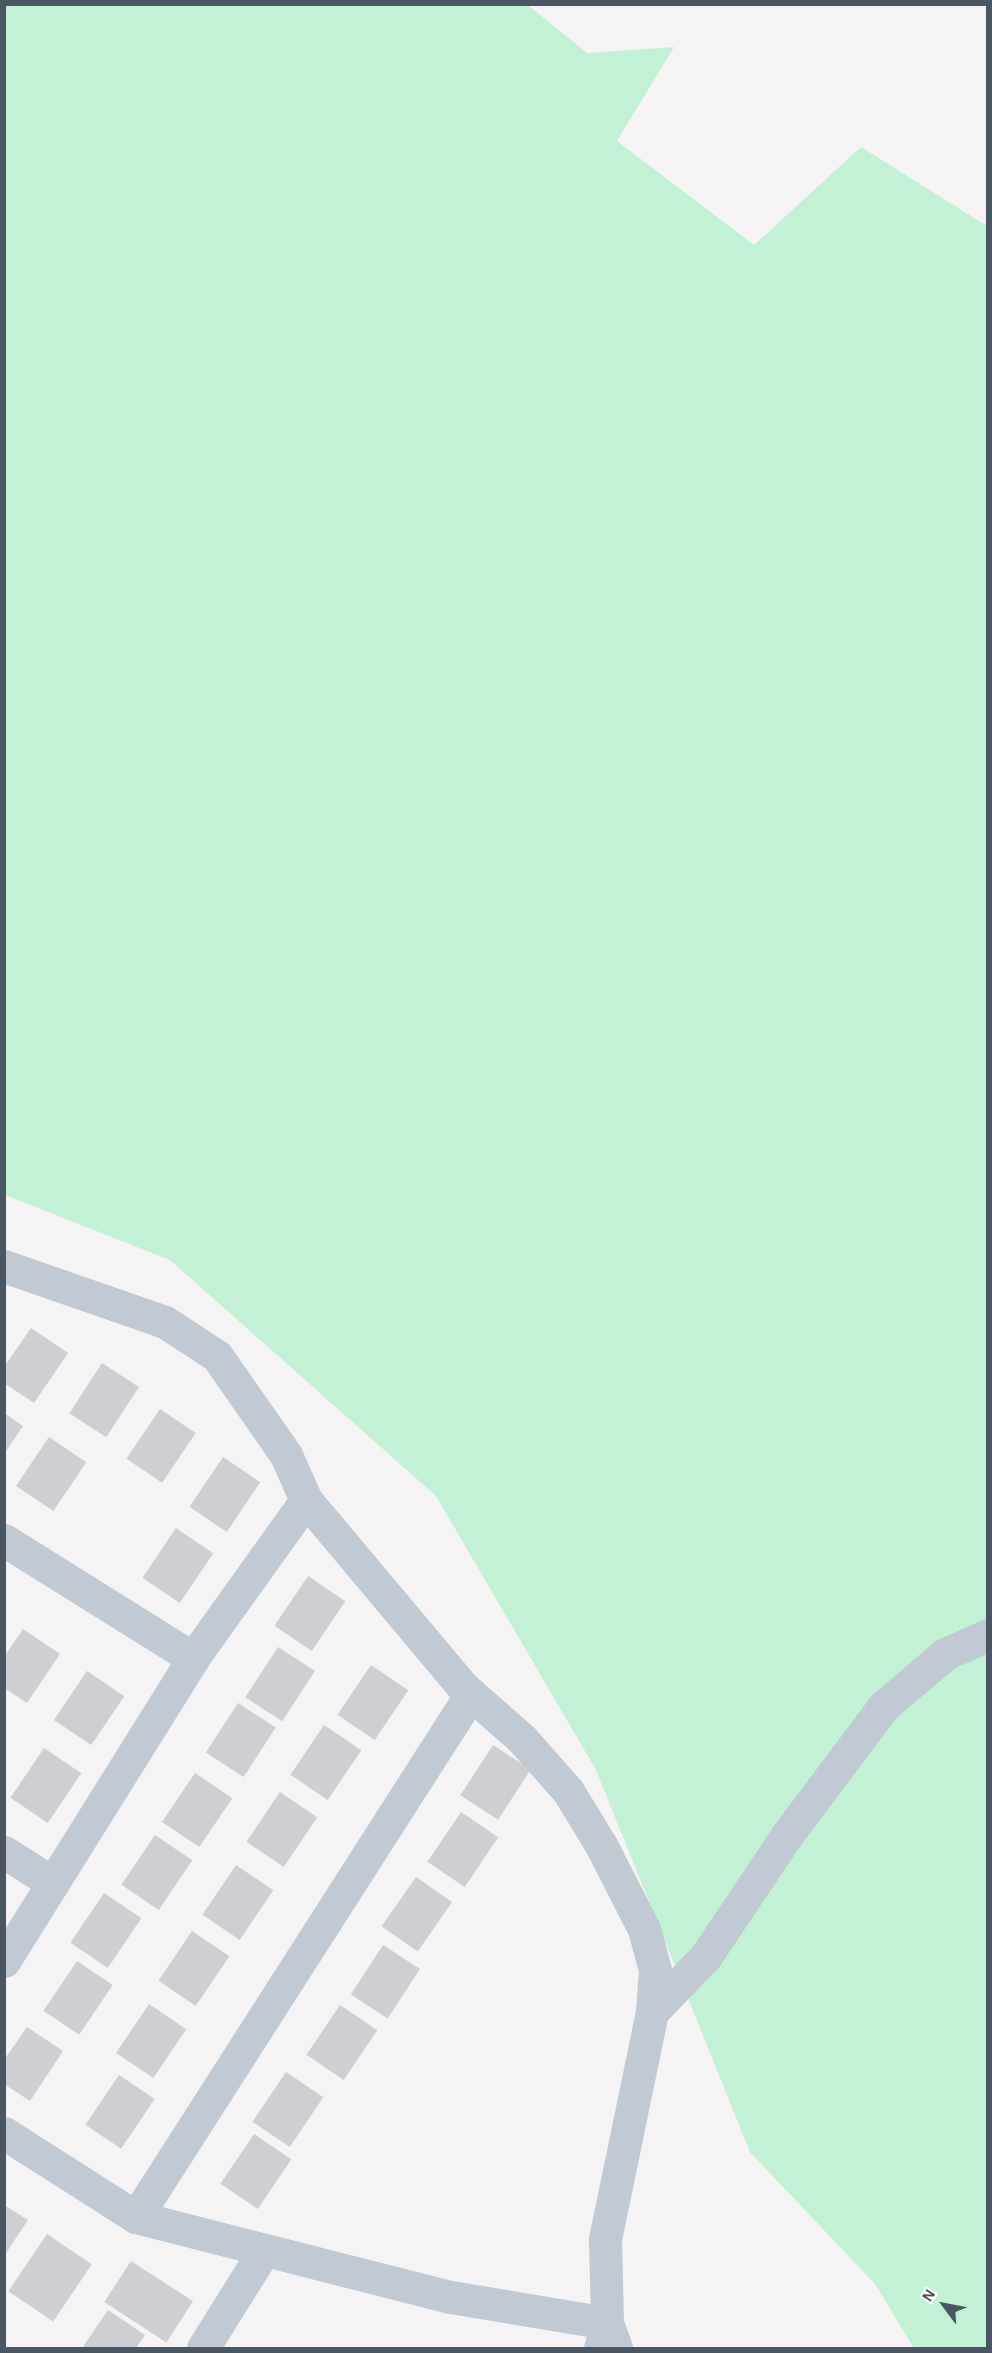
<!DOCTYPE html>
<html>
<head>
<meta charset="utf-8">
<style>
	body { margin:0 }
	#map { position:relative; width:992px; height:2353px; overflow:hidden; background:#f5f3f3; font-family:"Alegreya Sans",sans-serif }
	div>[style] { position:absolute }
	.green>* { inset:0; background:#c3f1d5 }
	.building>* { inset:0; background:#cdcfd5; transform-origin:0 0 }
	.minor>* { height:33px; margin:-16.5px; padding:0 16.5px; transform-origin:16.5px; border-radius:16.5px; background:#c1cad2 }
	.tertiary>* { height:33px; margin:-16.5px; padding:0 16.5px; transform-origin:16.5px; border-radius:16.5px; background:#c1cad2 }
	span { translate:-50% -50%; white-space:nowrap; text-align:center; line-height:1.15; -webkit-text-stroke:4.5px #fff; paint-order:stroke }
	.frame { position:absolute; inset:0; border:6px solid #4a5661; pointer-events:none }
	.north { position:absolute; left:914px; top:2275px; width:60px; height:60px; -webkit-text-stroke:4px #fff; paint-order:stroke; rotate:302deg; font-size:16px; font-weight:700; line-height:24px; text-align:center; color:#4a5661 }
	.north::after { content:''; display:block; margin:auto; width:21px; height:27px; background:#4a5661; clip-path:polygon(50% 0,100% 100%,50% 72%,0 100%) }
</style>
</head>
<body>
<div id="map">
	<div class="green">
		<i style="clip-path:polygon(4px 5px,528px 5px,587px 53px,674px 47px,617px 141px,754px 245px,861px 147px,987px 226px,987px 2348px,914px 2348px,875px 2284px,750px 2152px,596px 1770px,436px 1496px,170px 1260px,5px 1195px)"></i>
	</div>
	<div class="building">
		<i style="clip-path:polygon(31px 1328px,68px 1353px,34px 1403px,4px 1383px,4px 1367px)"></i>
		<i style="left:102px;top:1363px;width:44px;height:60px;rotate:33deg"></i>
		<i style="left:160px;top:1409px;width:43px;height:60px;rotate:34deg"></i>
		<i style="clip-path:polygon(4px 1413px,23px 1426px,4px 1454px)"></i>
		<i style="left:49px;top:1437px;width:45px;height:59px;rotate:34deg"></i>
		<i style="left:223px;top:1457px;width:45px;height:60px;rotate:34deg"></i>
		<i style="left:176px;top:1528px;width:45px;height:60px;rotate:34deg"></i>
		<i style="left:308px;top:1576px;width:45px;height:60px;rotate:34deg"></i>
		<i style="clip-path:polygon(23px 1629px,60px 1654px,27px 1703px,4px 1688px,4px 1657px)"></i>
		<i style="left:278px;top:1647px;width:44px;height:60px;rotate:33deg"></i>
		<i style="left:371px;top:1665px;width:45px;height:60px;rotate:34deg"></i>
		<i style="left:87px;top:1671px;width:45px;height:59px;rotate:34deg"></i>
		<i style="left:238px;top:1703px;width:45px;height:59px;rotate:33deg"></i>
		<i style="left:324px;top:1725px;width:45px;height:60px;rotate:34deg"></i>
		<i style="left:493px;top:1745px;width:45px;height:60px;rotate:33deg"></i>
		<i style="left:44px;top:1748px;width:45px;height:60px;rotate:34deg"></i>
		<i style="left:195px;top:1773px;width:45px;height:59px;rotate:34deg"></i>
		<i style="left:280px;top:1792px;width:45px;height:60px;rotate:34deg"></i>
		<i style="left:461px;top:1812px;width:45px;height:60px;rotate:34deg"></i>
		<i style="left:155px;top:1835px;width:45px;height:60px;rotate:34deg"></i>
		<i style="left:236px;top:1865px;width:45px;height:60px;rotate:34deg"></i>
		<i style="left:416px;top:1877px;width:44px;height:60px;rotate:35deg"></i>
		<i style="left:104px;top:1893px;width:45px;height:60px;rotate:34deg"></i>
		<i style="left:192px;top:1931px;width:45px;height:60px;rotate:34deg"></i>
		<i style="left:383px;top:1945px;width:44px;height:59px;rotate:33deg"></i>
		<i style="left:77px;top:1961px;width:43px;height:60px;rotate:34deg"></i>
		<i style="left:149px;top:2004px;width:45px;height:59px;rotate:34deg"></i>
		<i style="left:340px;top:2005px;width:45px;height:60px;rotate:34deg"></i>
		<i style="clip-path:polygon(27px 2027px,63px 2051px,30px 2101px,4px 2084px,4px 2060px)"></i>
		<i style="left:286px;top:2072px;width:45px;height:60px;rotate:34deg"></i>
		<i style="left:119px;top:2075px;width:43px;height:60px;rotate:34deg"></i>
		<i style="left:254px;top:2134px;width:45px;height:60px;rotate:34deg"></i>
		<i style="clip-path:polygon(4px 2205px,28px 2220px,4px 2256px)"></i>
		<i style="left:47px;top:2234px;width:54px;height:69px;rotate:34deg"></i>
		<i style="left:131px;top:2261px;width:74px;height:49px;rotate:33deg"></i>
		<i style="clip-path:polygon(108px 2310px,145px 2335px,136px 2348px,82px 2348px)"></i>
	</div>
	<div class="minor">
		<i style="left:4px;top:1266px;width:170px;rotate:19.2deg"></i>
		<i style="left:165px;top:1322px;width:62px;rotate:33.2deg"></i>
		<i style="left:217px;top:1356px;width:121px;rotate:55.1deg"></i>
		<i style="left:286px;top:1455px;width:49px;rotate:66deg"></i>
		<i style="left:306px;top:1500px;width:246px;rotate:50deg"></i>
		<i style="left:464px;top:1688px;width:77px;rotate:41.3deg"></i>
		<i style="left:522px;top:1739px;width:69px;rotate:48.5deg"></i>
		<i style="left:568px;top:1791px;width:63px;rotate:58.6deg"></i>
		<i style="left:601px;top:1845px;width:94px;rotate:62.9deg"></i>
		<i style="left:644px;top:1929px;width:42px;rotate:75deg"></i>
		<i style="left:655px;top:1970px;width:42px;rotate:94.1deg"></i>
		<i style="left:652px;top:2012px;width:232px;rotate:101.7deg"></i>
		<i style="left:605px;top:2239px;width:84px;rotate:88.6deg"></i>
		<i style="left:607px;top:2323px;width:27px;rotate:70deg"></i>
		<i style="left:4px;top:1540px;width:223px;rotate:32deg"></i>
		<i style="left:4px;top:1852px;width:58px;rotate:32.3deg"></i>
		<i style="left:4px;top:1961px;width:357px;rotate:-58deg"></i>
		<i style="left:193px;top:1658px;width:194px;rotate:-54.4deg"></i>
		<i style="left:652px;top:2012px;width:78px;rotate:-46deg"></i>
		<i style="left:706px;top:1956px;width:146px;rotate:-56.2deg"></i>
		<i style="left:787px;top:1835px;width:161px;rotate:-53.1deg"></i>
		<i style="left:884px;top:1706px;width:80px;rotate:-40.4deg"></i>
		<i style="left:945px;top:1654px;width:47px;rotate:-23.8deg"></i>
		<i style="left:4px;top:2133px;width:156px;rotate:32.5deg"></i>
		<i style="left:136px;top:2217px;width:325px;rotate:14.3deg"></i>
		<i style="left:451px;top:2297px;width:158px;rotate:9.5deg"></i>
		<i style="left:136px;top:2217px;width:621px;rotate:-57.36deg"></i>
		<i style="left:203px;top:2348px;width:113px;rotate:-58deg"></i>
	</div>
	<div class="tertiary">
		<i style="left:600px;top:2348px;width:26px;rotate:-74deg"></i>
	</div>
	<div class="frame"></div>
	<div class="north">N</div>
</div>
</body>
</html>
